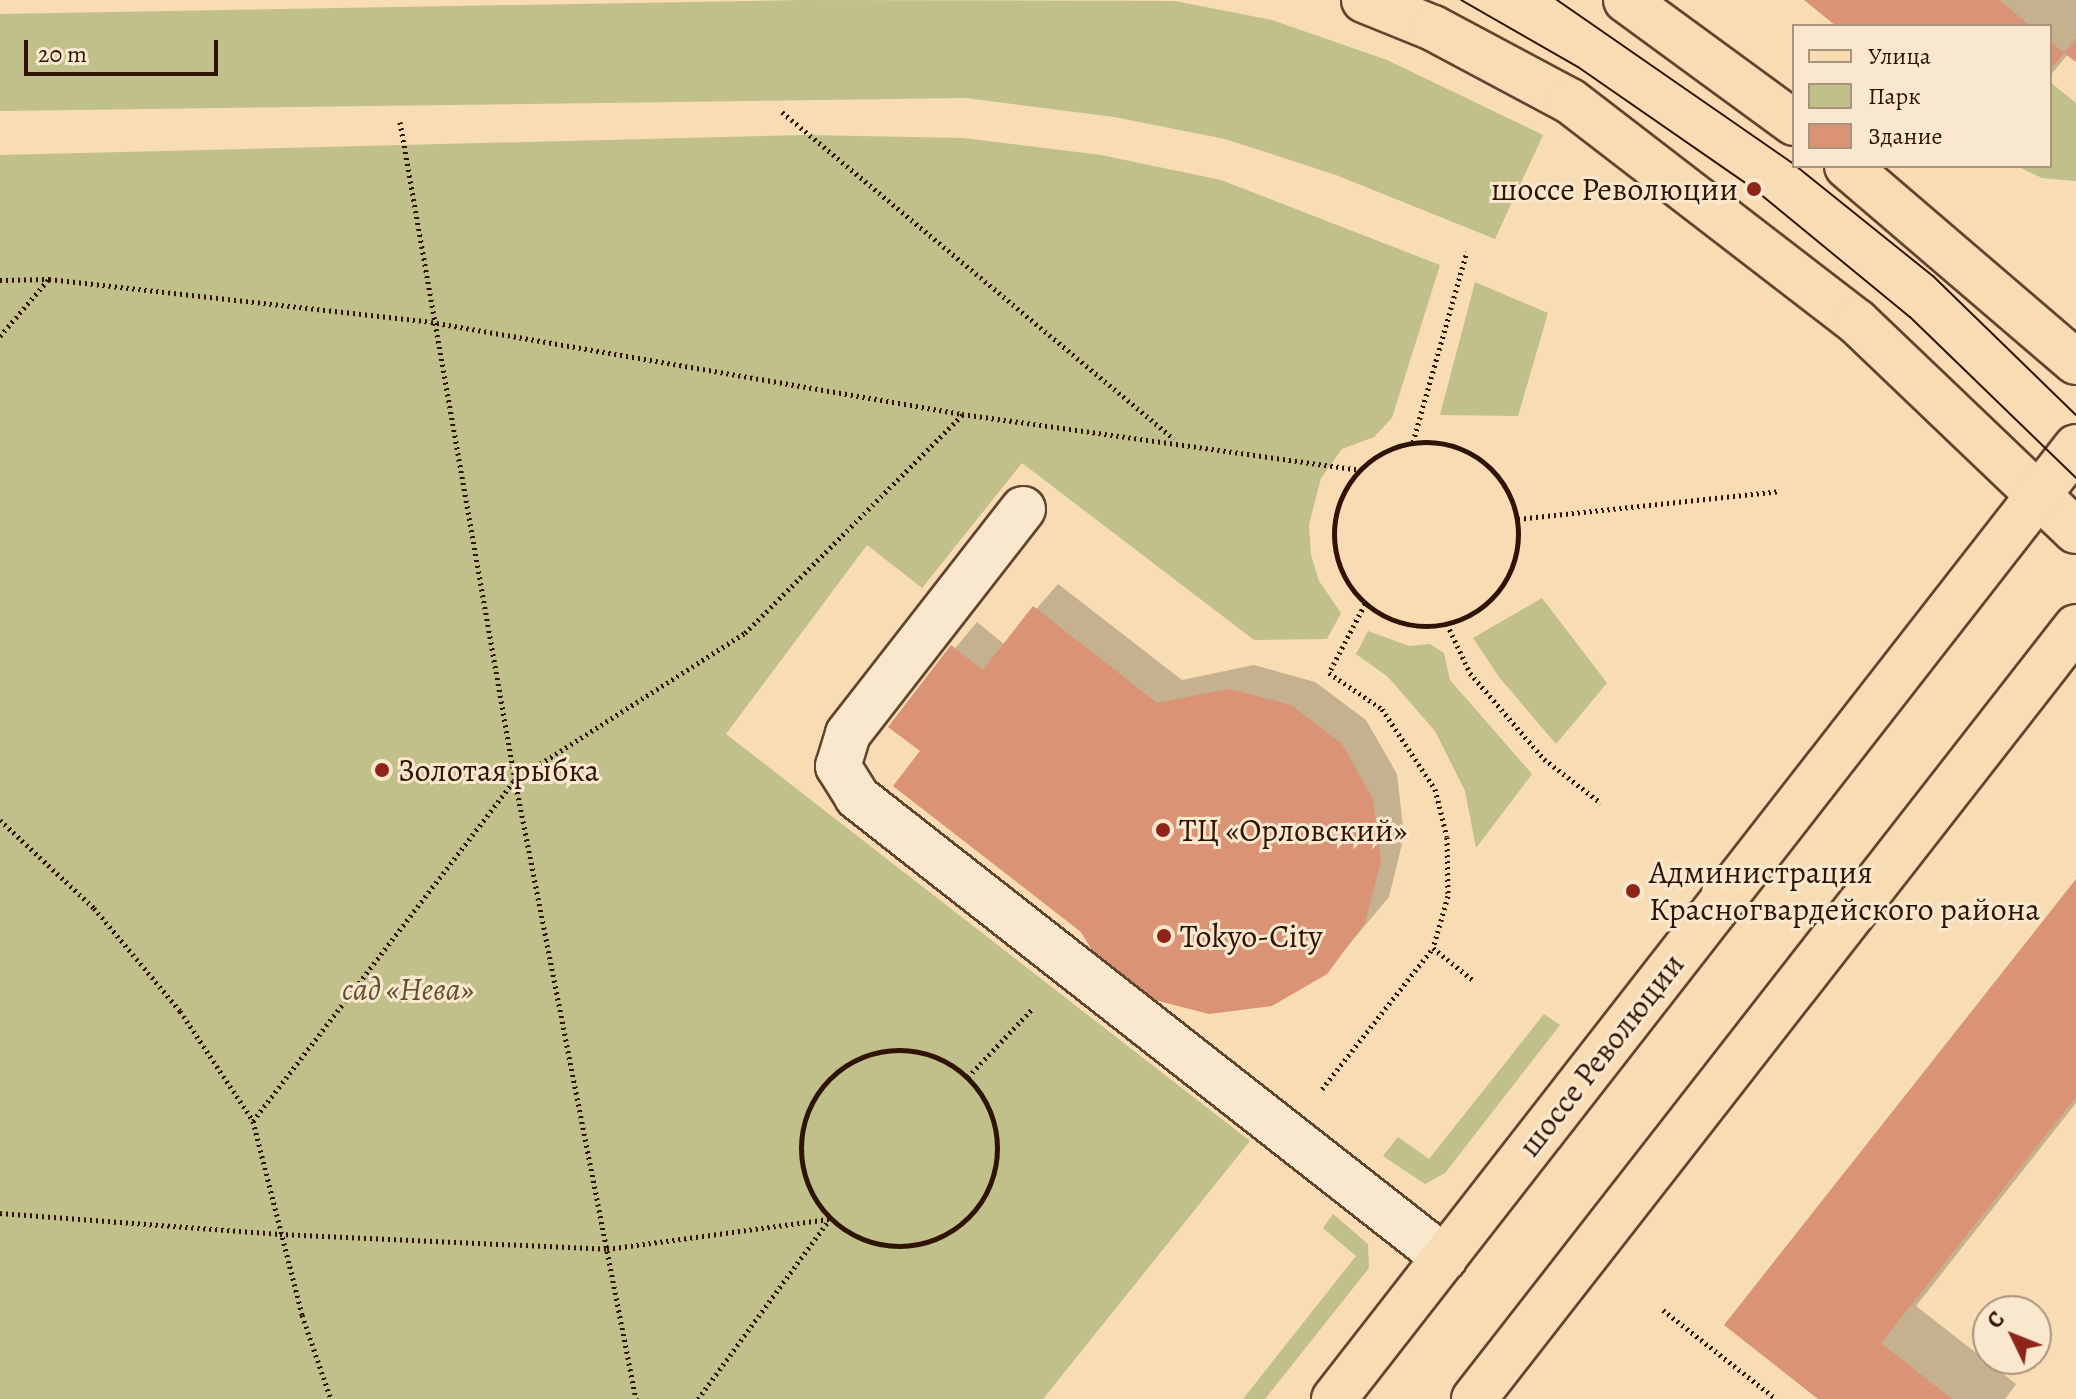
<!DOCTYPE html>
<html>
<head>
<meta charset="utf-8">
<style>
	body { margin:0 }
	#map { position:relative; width:2076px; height:1399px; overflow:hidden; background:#f7dcb4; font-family:Alegreya,serif }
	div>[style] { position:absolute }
	.green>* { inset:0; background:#c1bf8a }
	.shadow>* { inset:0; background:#0003 }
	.building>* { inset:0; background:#da9374 }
	.path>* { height:5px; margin-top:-2.5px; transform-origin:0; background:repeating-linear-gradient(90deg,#2f1303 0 2px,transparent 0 6px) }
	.path>.ring { margin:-2.5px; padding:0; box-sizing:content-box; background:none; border:5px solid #2f1303; border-radius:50% }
	.roads { filter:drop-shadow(2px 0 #61452f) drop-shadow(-2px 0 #61452f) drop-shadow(0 2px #61452f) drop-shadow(0 -2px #61452f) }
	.minor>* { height:44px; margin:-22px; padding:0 22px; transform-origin:22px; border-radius:22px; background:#fae8ce }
	.major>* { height:44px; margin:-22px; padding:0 22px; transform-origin:22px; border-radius:22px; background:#f7dcb4 }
	.tram>* { height:2px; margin:-1px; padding:0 1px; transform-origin:1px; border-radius:1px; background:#2f1303 }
	.dots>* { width:22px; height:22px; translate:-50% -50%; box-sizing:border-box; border:4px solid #fae8ce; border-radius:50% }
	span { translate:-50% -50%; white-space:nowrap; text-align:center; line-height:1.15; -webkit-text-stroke:6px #fae8ce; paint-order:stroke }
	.poi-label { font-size:32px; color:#2f1303 }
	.right { translate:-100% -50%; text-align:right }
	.left { translate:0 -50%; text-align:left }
	.park-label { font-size:32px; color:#624f32; font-style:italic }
	.street-label { font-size:32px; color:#2f1303 }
	.legend { position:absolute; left:1792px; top:24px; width:260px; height:144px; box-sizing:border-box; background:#fae8ce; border:2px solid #a9937d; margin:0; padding:10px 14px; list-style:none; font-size:24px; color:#2f1303 }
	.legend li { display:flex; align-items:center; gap:16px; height:40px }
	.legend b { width:40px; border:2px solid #a9937d }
	.north { position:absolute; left:1972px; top:1295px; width:80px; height:80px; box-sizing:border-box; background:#fae8ce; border:2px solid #a9937d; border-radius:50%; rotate:313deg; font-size:22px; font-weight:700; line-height:32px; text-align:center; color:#2f1303 }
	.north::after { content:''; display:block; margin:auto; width:28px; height:36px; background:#8f2418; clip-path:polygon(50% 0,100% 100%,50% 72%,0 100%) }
	.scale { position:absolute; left:24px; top:40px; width:194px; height:36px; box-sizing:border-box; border:4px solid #2f1303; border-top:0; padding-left:10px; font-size:24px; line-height:28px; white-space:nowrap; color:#2f1303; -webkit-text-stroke:6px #fae8ce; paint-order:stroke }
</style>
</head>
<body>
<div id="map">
	<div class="green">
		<i style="clip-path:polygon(803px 0,1175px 1px,1272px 20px,1387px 60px,1543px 135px,1495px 239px,1336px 175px,1225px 139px,1114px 117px,966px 98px,0 111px,0 14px)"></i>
		<i style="clip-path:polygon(2050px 82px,2076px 103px,2076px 181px,2042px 178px,2017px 166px,2050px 166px)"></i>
		<i style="clip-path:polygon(806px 135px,963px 138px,1101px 155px,1221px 180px,1440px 265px,1392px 418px,1374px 437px,1342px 449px,1321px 478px,1309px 525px,1311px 555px,1319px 581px,1341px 613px,1327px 639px,1254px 640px,1022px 463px,922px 588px,867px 545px,726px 734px,1250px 1141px,1043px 1399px,0 1399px,0 155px)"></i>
		<i style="clip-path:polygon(1475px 282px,1548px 313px,1518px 416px,1440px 415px)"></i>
		<i style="clip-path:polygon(1542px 598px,1607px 683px,1556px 744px,1499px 677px,1473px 638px)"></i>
		<i style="clip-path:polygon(1368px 631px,1409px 646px,1430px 644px,1444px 653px,1450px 680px,1532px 774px,1476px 848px,1465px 791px,1435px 731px,1388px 677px,1356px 654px)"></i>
		<i style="clip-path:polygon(1544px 1014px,1560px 1025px,1445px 1173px,1425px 1184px,1383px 1156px,1398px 1137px,1429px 1159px)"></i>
		<i style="clip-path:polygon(1333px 1214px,1368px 1244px,1369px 1268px,1265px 1399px,1243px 1399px,1356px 1256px,1323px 1228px)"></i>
	</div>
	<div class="shadow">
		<i style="clip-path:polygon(1807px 0,2076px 0,2076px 60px,2068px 54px,2050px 76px,2050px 26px,1840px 26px)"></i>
		<i style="clip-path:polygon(1058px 584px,1182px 680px,1254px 665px,1315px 682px,1366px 720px,1397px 774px,1404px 836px,1389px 897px,1326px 972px,1082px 930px,923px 751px,891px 726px,977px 622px,1005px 645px)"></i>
		<i style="clip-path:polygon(2076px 882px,2076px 1103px,1916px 1306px,2016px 1384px,2005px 1399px,1821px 1399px)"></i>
	</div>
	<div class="building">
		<i style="clip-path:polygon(1804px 0,1999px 0,2031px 26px,1836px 26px)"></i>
		<i style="clip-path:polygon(2076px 38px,2076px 62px,2064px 53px,2050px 70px,2050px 41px,2064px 53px)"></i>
		<i style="clip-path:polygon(1033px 606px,1157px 703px,1229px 689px,1291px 705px,1342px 744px,1373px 799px,1381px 861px,1365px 923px,1327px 974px,1272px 1006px,1209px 1014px,1147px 998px,1097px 959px,1081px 932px,893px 786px,920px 751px,888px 727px,951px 645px,983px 670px)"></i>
		<i style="clip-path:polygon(2076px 879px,2076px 1097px,1881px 1343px,1952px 1399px,1818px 1399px,1724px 1325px)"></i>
	</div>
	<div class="path">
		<i style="left:782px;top:112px;width:510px;rotate:39.83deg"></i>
		<i style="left:400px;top:122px;width:668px;rotate:80.09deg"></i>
		<i style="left:515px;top:780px;width:631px;rotate:78.94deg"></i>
		<i style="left:0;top:280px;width:49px;rotate:-1.2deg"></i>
		<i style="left:49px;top:279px;width:384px;rotate:6.4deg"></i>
		<i style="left:431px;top:322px;width:539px;rotate:9.83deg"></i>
		<i style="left:962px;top:414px;width:401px;rotate:8deg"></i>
		<i style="left:0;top:336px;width:74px;rotate:-49.4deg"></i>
		<i class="ring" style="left:1334px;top:442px;width:179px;height:179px"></i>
		<i style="left:1413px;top:442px;width:198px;rotate:-74.2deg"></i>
		<i style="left:1518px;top:519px;width:262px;rotate:-6.1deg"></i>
		<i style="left:1365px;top:604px;width:78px;rotate:117.6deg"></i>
		<i style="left:1329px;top:673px;width:64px;rotate:34.2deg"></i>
		<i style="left:1382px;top:709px;width:96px;rotate:56.5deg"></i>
		<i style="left:1435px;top:789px;width:49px;rotate:76deg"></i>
		<i style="left:1447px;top:837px;width:59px;rotate:89deg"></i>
		<i style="left:1448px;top:896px;width:54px;rotate:106.1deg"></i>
		<i style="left:1433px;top:948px;width:51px;rotate:38.7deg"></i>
		<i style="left:1447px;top:624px;width:54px;rotate:64.9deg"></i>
		<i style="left:1470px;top:673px;width:113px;rotate:49.3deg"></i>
		<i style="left:1544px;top:759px;width:72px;rotate:37.7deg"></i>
		<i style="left:0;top:820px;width:129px;rotate:43.1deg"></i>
		<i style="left:94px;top:908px;width:134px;rotate:50.1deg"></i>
		<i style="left:180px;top:1011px;width:132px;rotate:56.4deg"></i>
		<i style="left:253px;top:1121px;width:200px;rotate:75.8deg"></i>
		<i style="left:302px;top:1315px;width:89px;rotate:71deg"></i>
		<i class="ring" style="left:801px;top:1050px;width:191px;height:191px"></i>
		<i style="left:968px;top:1077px;width:95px;rotate:-46.7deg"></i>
		<i style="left:1322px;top:1089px;width:179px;rotate:-51.8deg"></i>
		<i style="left:253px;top:1121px;width:430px;rotate:-52.5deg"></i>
		<i style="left:515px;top:780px;width:273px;rotate:-32.6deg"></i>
		<i style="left:745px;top:633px;width:308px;rotate:-45.1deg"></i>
		<i style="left:0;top:1213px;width:281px;rotate:4.3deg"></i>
		<i style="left:280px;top:1234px;width:327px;rotate:2.6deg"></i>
		<i style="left:607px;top:1249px;width:224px;rotate:-7.7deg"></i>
		<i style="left:1663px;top:1310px;width:144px;rotate:38.2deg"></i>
		<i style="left:698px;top:1399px;width:222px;rotate:-53.8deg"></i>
	</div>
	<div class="roads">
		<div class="minor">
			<i style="left:1023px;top:509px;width:285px;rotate:127.9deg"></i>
			<i style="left:848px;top:734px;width:34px;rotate:107deg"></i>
			<i style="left:838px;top:766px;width:36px;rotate:58deg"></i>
			<i style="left:857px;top:797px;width:747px;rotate:38.1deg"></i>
		</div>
		<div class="major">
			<i style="left:1364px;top:0;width:74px;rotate:22.1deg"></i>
			<i style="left:1433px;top:28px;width:155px;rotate:28.1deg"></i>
			<i style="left:1570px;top:101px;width:361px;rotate:37.6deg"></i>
			<i style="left:1856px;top:321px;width:304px;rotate:43.7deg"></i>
			<i style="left:1626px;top:0;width:208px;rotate:36.2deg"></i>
			<i style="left:1847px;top:166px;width:301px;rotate:40.6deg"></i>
			<i style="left:1334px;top:1399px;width:1207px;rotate:-52.07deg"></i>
			<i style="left:1474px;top:1399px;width:979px;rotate:-52.05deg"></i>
		</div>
	</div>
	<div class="tram">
		<i style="left:1461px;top:0;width:135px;rotate:29.8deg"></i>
		<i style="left:1578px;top:67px;width:214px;rotate:34.7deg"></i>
		<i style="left:1754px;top:189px;width:202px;rotate:39.4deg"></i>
		<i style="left:1910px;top:317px;width:231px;rotate:44.1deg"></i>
		<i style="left:1557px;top:0;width:288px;rotate:34.7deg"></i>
		<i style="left:1796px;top:166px;width:176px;rotate:38.8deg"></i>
		<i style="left:1933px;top:276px;width:199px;rotate:44.2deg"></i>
	</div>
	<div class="dots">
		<i style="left:1754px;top:189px;background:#8f2418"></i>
		<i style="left:382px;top:770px;background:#8f2418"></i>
		<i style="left:1163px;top:830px;background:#8f2418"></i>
		<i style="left:1633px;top:891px;background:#8f2418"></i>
		<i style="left:1164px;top:936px;background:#8f2418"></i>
	</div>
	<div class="poi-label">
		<span class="right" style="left:1738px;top:189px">шоссе Революции</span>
		<span class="left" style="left:398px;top:770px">Золотая рыбка</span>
		<span class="left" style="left:1179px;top:830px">ТЦ «Орловский»</span>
		<span class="left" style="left:1649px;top:891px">Администрация<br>Красногвардейского района</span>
		<span class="left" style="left:1180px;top:936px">Tokyo-City</span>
	</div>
	<div class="park-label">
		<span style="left:408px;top:989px">сад «Нева»</span>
	</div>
	<div class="street-label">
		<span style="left:1601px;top:1055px;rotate:-52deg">шоссе Революции</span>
	</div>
	<ul class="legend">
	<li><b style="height:10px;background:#f7dcb4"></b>Улица</li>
	<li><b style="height:22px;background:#c1bf8a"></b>Парк</li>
	<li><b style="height:22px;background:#da9374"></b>Здание</li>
	</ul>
	<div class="north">С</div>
	<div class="scale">20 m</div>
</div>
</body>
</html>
